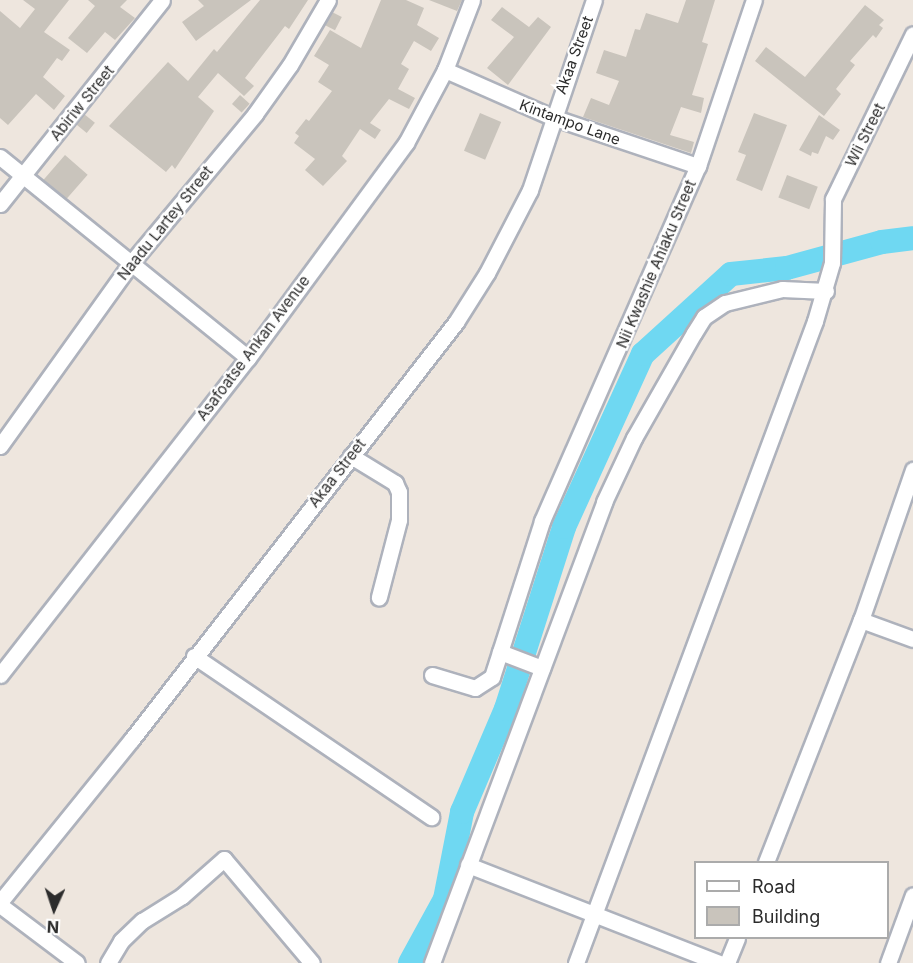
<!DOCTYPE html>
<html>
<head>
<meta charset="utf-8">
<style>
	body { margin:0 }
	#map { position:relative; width:913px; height:963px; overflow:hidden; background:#eee6de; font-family:Inter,sans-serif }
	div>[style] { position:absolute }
	.river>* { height:24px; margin:-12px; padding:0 12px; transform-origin:12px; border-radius:12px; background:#6fd8f2 }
	.building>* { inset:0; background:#c9c4bc; transform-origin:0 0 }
	.roads { filter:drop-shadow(2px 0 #aeb2bc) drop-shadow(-2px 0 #aeb2bc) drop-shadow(0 2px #aeb2bc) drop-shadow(0 -2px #aeb2bc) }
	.minor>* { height:15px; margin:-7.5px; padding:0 7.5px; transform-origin:7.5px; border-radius:7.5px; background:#fff }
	span { translate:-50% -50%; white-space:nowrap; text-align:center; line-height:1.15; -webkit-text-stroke:4.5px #fff; paint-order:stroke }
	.street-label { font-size:15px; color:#2c2c2c }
	.legend { position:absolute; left:694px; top:861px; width:195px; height:78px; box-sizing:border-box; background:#fff; border:2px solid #ababab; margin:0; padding:8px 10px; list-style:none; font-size:18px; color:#2c2c2c }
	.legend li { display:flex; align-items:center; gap:12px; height:30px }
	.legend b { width:30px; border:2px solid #ababab }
	.north { position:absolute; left:24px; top:879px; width:60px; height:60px; -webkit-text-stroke:4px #fff; paint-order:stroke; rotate:183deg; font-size:16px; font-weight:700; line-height:24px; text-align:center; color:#2c2c2c }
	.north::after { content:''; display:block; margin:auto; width:21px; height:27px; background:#2c2c2c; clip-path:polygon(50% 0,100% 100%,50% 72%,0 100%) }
</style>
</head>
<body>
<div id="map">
	<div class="river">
		<i style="left:410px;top:963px;width:73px;rotate:-61.3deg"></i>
		<i style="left:445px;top:899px;width:89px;rotate:-78.9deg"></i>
		<i style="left:462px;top:812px;width:112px;rotate:-66.9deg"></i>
		<i style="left:506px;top:709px;width:191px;rotate:-72.3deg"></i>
		<i style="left:564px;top:527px;width:190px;rotate:-65.5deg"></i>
		<i style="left:643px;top:354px;width:119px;rotate:-42.3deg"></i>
		<i style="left:731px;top:274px;width:56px;rotate:-6.1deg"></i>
		<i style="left:787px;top:268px;width:98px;rotate:-15.3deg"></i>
		<i style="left:882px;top:242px;width:31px;rotate:-7deg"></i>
	</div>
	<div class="building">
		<i style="clip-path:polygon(23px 0,69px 0,44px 32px,70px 50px,62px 61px,57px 58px,43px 77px,65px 96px,54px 110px,36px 94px,8px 125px,0 118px,0 11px,20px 28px,35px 9px)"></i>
		<i style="clip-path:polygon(88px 0,127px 0,120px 7px,135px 18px,115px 40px,105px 32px,87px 53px,68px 38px,95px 6px)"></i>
		<i style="clip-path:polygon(198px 0,251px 0,196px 41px,182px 22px,204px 6px)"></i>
		<i style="clip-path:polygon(260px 0,308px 0,289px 29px,285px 26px,245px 78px,254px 86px,244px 96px,218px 73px,198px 97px,214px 111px,175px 169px,172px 165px,166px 172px,109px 126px,168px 62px,188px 81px,214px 49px,217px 52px)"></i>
		<i style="clip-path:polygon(381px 0,406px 0,424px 8px,417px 25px,439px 38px,431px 51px,414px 41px,401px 64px,409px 69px,398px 89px,415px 98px,409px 109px,389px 99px,370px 123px,381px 130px,375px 139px,360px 129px,342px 156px,347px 161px,323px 186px,305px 170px,315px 159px,294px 143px,299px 136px,295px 133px,306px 119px,309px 121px,332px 91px,318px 82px,329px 65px,314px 56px,330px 30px,361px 48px)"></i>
		<i style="clip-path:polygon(429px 0,462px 0,457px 11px)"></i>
		<i style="clip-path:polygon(686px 0,715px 0,702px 42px,708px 44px,692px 95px,704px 98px,701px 113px,681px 107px,670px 135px,694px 142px,691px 153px,583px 117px,591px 98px,609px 105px,619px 81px,596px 73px,604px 50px,626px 57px,635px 29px,640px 30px,646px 13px,678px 23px)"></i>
		<i style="clip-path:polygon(865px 5px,884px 20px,879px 25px,883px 28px,876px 38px,873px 35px,850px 61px,855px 65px,836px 89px,841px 94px,824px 116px,755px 61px,766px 47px,805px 77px)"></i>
		<i style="clip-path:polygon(502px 7px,529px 27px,538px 17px,551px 27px,508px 85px,487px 68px,514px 37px,491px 20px)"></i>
		<i style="left:332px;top:12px;width:11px;height:15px;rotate:27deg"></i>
		<i style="left:240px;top:95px;width:13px;height:12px;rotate:42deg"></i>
		<i style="left:480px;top:113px;width:23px;height:41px;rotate:23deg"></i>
		<i style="clip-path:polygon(754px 113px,787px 125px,762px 191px,736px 180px,746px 155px,738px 152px)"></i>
		<i style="left:84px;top:114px;width:14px;height:13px;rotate:39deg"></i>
		<i style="clip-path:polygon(819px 115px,840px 130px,833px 140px,826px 136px,818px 154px,812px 152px,811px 156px,799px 150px)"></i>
		<i style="left:65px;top:155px;width:30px;height:33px;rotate:41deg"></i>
		<i style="left:787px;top:175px;width:33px;height:24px;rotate:21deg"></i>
	</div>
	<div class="roads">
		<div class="minor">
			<i style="left:445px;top:70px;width:117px;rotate:23.7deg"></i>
			<i style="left:552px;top:117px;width:154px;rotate:18.6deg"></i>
			<i style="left:0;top:157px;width:319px;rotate:39deg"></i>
			<i style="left:0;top:204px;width:260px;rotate:-51.5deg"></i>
			<i style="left:0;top:446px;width:225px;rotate:-54.4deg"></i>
			<i style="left:131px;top:263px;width:194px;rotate:-50.2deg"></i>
			<i style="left:255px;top:114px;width:60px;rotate:-54.5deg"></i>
			<i style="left:290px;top:65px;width:75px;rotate:-59.7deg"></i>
			<i style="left:351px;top:456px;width:52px;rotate:31.5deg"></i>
			<i style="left:395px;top:483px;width:10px;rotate:66deg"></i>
			<i style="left:399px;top:492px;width:28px;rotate:90deg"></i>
			<i style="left:399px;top:520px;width:80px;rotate:104.6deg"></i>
			<i style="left:861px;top:620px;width:55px;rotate:20.1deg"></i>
			<i style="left:500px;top:652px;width:45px;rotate:20.9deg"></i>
			<i style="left:194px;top:656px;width:287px;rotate:34.2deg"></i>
			<i style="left:0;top:675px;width:402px;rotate:-52deg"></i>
			<i style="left:248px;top:358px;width:267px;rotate:-53.7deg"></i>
			<i style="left:406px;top:143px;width:83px;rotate:-61.9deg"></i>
			<i style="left:445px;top:70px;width:75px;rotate:-68.9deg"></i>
			<i style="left:432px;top:675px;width:45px;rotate:16.8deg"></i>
			<i style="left:475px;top:688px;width:20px;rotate:-33deg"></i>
			<i style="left:492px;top:677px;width:164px;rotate:-72.2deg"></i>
			<i style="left:542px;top:521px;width:388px;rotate:-66.3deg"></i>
			<i style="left:698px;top:166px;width:175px;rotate:-71.4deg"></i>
			<i style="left:766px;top:862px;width:260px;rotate:-68.6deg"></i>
			<i style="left:861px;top:620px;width:159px;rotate:-70.9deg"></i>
			<i style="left:468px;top:865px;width:269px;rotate:21.3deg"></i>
			<i style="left:0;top:902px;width:210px;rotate:-51deg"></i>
			<i style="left:132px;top:739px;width:528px;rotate:-52.15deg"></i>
			<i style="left:456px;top:322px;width:58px;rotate:-57.7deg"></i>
			<i style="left:487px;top:273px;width:93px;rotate:-62.6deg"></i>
			<i style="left:530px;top:190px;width:200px;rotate:-71.4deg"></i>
			<i style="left:0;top:905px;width:96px;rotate:37deg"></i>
			<i style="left:108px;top:963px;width:26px;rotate:-59deg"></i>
			<i style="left:121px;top:941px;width:29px;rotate:-44deg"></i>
			<i style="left:142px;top:921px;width:47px;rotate:-32deg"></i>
			<i style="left:182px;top:896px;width:56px;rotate:-41.4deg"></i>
			<i style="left:224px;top:859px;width:136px;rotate:49.8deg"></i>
			<i style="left:432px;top:963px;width:492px;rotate:-69.5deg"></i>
			<i style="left:604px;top:502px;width:71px;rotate:-64.9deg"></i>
			<i style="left:634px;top:438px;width:121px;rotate:-60.3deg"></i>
			<i style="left:694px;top:333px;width:19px;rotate:-58deg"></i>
			<i style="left:704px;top:317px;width:25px;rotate:-34deg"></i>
			<i style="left:725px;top:303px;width:59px;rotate:-13.8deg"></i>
			<i style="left:782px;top:289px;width:44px;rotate:2.6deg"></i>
			<i style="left:576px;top:963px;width:685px;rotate:-69.58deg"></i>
			<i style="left:815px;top:321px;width:60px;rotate:-73.7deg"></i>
			<i style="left:832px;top:263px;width:64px;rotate:-89.1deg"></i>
			<i style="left:833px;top:199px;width:183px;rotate:-64.1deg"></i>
			<i style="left:727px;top:963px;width:27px;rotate:-68deg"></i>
			<i style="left:888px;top:963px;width:72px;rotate:-69.8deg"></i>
		</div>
	</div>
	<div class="street-label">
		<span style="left:574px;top:55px;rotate:-70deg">Akaa Street</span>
		<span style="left:82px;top:103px;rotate:-51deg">Abiriw Street</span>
		<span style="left:570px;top:122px;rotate:20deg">Kintampo Lane</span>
		<span style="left:865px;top:135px;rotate:-63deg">Wli Street</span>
		<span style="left:165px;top:223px;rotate:-51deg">Naadu Lartey Street</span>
		<span style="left:656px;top:264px;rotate:-67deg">Nii Kwashie Ahiaku Street</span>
		<span style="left:253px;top:348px;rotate:-53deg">Asafoatse Ankan Avenue</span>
		<span style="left:337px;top:473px;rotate:-52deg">Akaa Street</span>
	</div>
	<ul class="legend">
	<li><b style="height:8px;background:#fff"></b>Road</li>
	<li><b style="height:16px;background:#c9c4bc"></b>Building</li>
	</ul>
	<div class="north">N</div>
</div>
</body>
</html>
